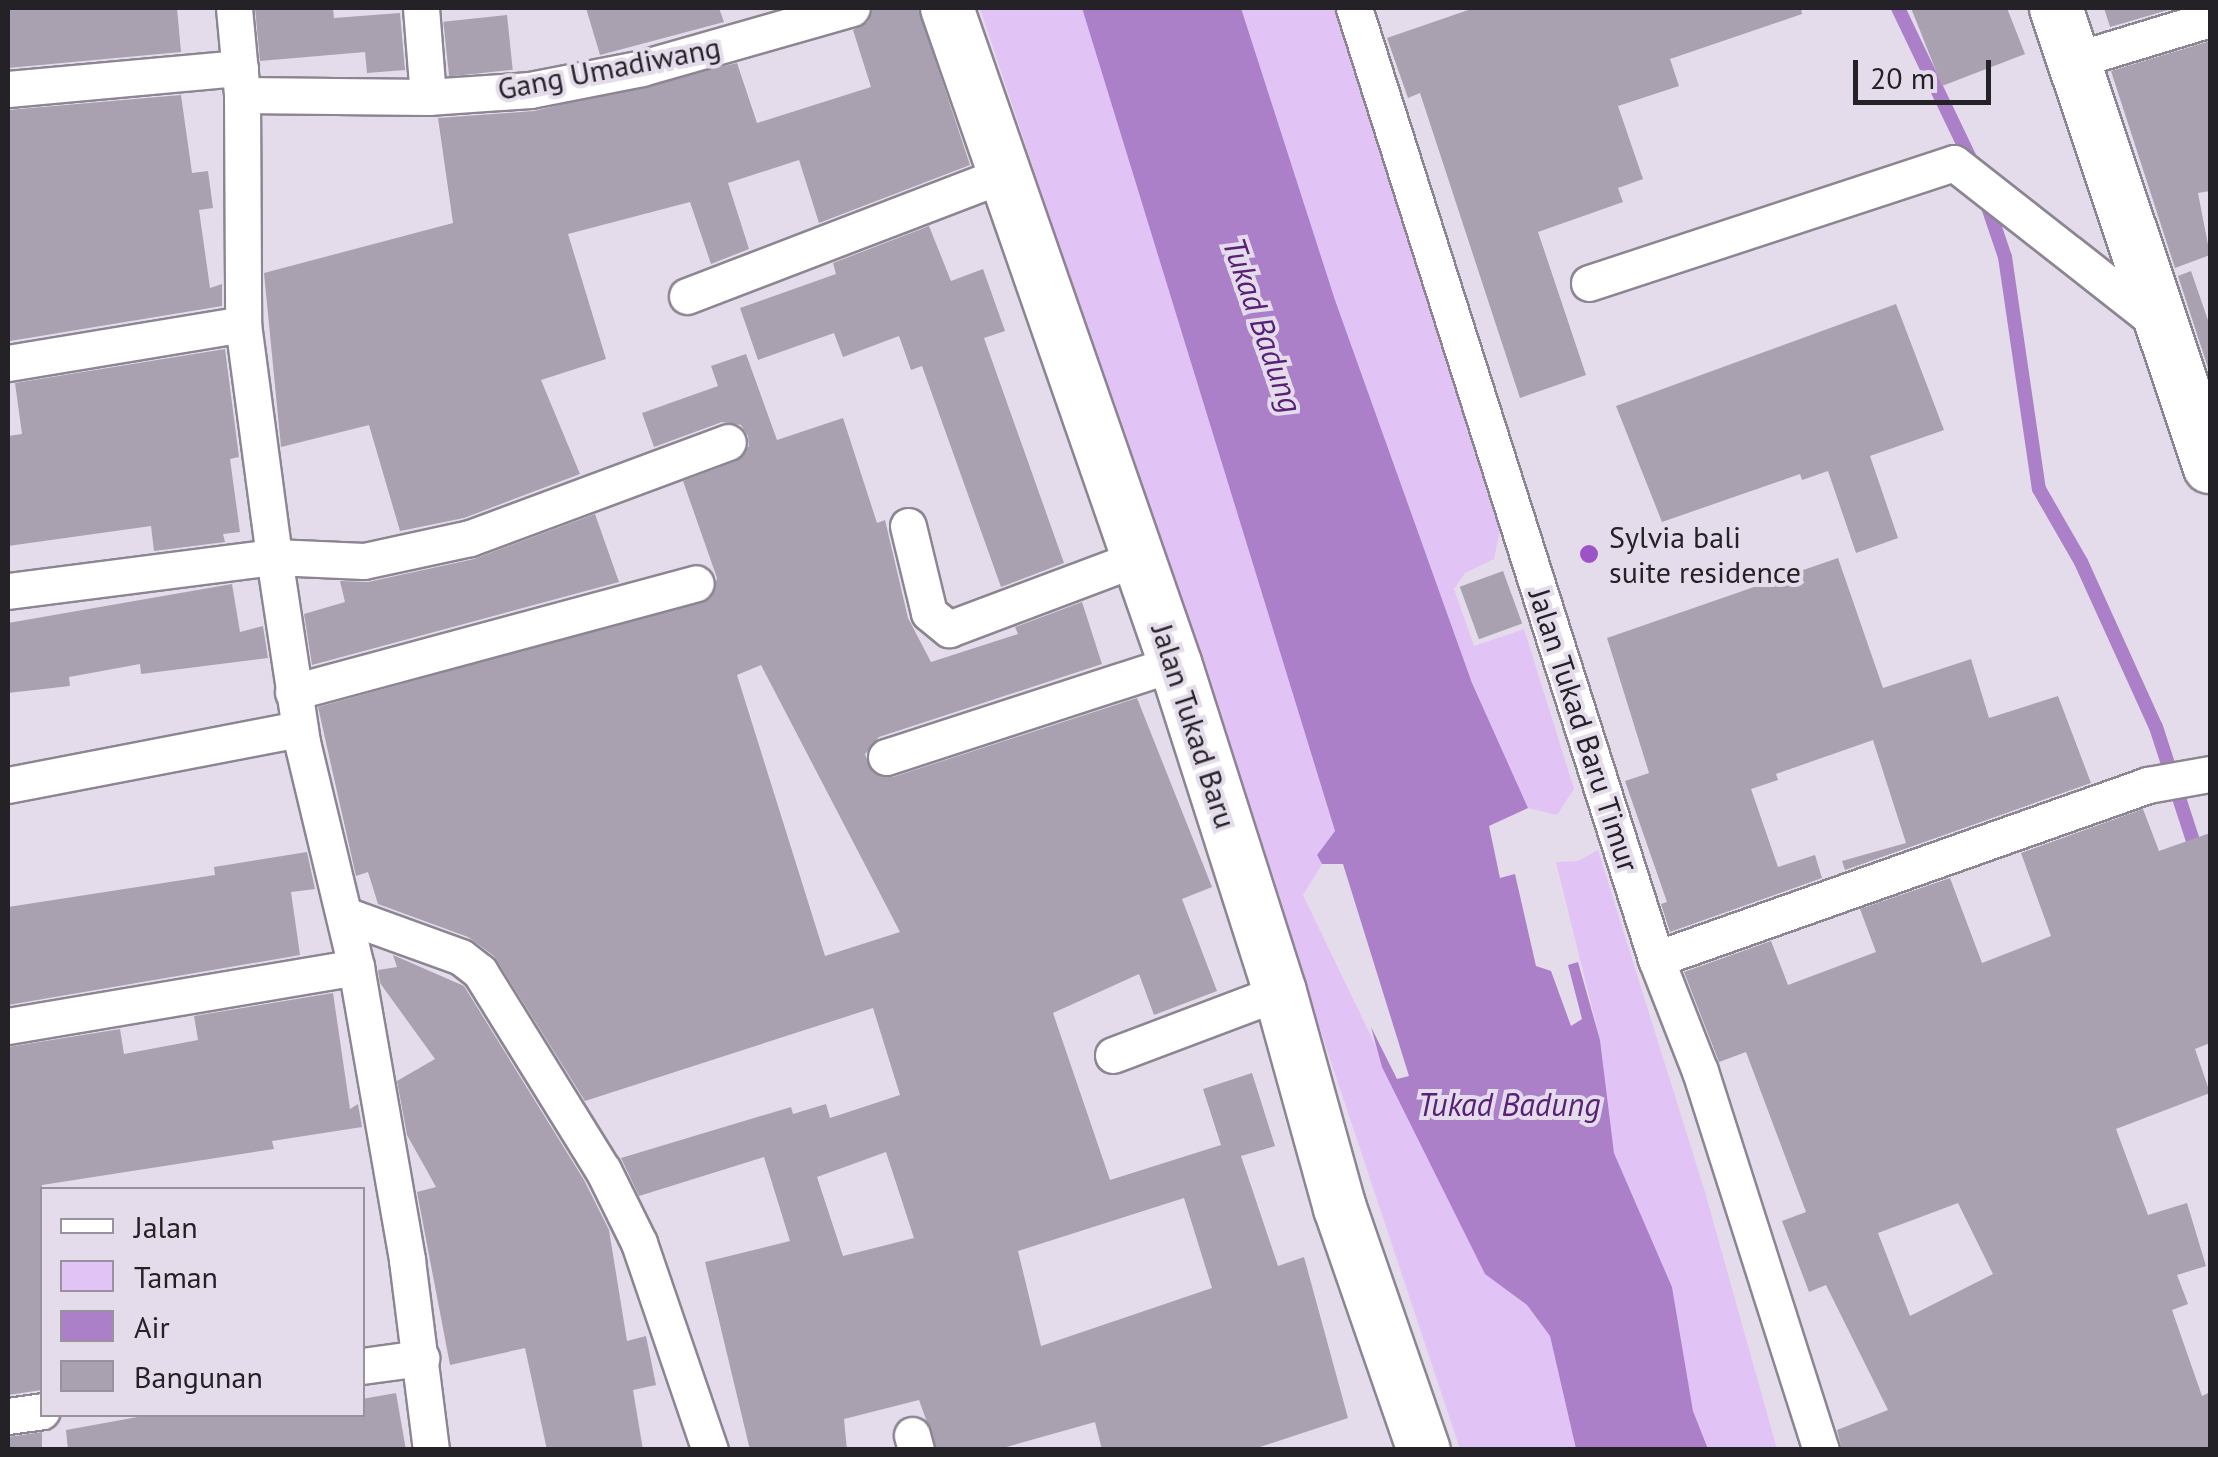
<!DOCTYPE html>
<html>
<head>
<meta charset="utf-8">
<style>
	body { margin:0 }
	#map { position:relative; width:2218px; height:1457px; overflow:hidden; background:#e5dceb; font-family:"PT Sans",sans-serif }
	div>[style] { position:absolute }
	.green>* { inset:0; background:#e1c3f6 }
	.water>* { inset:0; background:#ac80c9 }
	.stream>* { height:14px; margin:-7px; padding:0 7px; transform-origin:7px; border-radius:7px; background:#ac80c9 }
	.building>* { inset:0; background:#a9a1af; transform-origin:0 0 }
	.roads { filter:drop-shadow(2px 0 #8d8592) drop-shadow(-2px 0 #8d8592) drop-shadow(0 2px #8d8592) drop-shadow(0 -2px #8d8592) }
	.street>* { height:35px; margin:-17.5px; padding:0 17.5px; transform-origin:17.5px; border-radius:17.5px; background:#fff }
	.secondary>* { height:52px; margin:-26px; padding:0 26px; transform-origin:26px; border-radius:26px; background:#fff }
	.dots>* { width:28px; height:28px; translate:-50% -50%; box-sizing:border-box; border:5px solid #e5dceb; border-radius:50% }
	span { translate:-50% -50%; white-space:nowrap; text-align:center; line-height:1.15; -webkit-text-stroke:8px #e5dceb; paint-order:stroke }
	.street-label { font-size:30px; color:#252227 }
	.poi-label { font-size:30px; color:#252227 }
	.left { translate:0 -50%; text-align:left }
	.water-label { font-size:32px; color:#582076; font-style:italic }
	.frame { position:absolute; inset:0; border:10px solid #252227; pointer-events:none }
	.legend { position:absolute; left:40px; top:1187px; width:325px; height:230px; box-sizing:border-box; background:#e5dceb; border:2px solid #98929d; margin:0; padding:12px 18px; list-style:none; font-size:30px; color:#252227 }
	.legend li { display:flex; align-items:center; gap:20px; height:50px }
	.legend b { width:50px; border:2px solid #98929d }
	.scale { position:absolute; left:1853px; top:60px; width:138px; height:45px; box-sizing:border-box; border:5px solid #252227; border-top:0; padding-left:12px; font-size:30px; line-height:35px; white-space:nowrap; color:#252227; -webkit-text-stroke:8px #e5dceb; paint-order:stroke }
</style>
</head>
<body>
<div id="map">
	<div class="green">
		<i style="clip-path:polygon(980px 8px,1082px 8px,1335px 831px,1317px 855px,1322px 864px,1303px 895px,1485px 1273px,1527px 1305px,1550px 1336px,1576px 1449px,1460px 1449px)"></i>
		<i style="clip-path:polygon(1241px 8px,1334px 8px,1500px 530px,1494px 559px,1465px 573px,1454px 589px,1474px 646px,1524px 629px,1574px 789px,1557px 815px,1528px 808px,1472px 683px,1335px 300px)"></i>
		<i style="clip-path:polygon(1598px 850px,1705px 1192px,1777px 1449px,1708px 1449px,1693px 1411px,1672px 1287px,1614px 1153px,1600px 1040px,1556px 862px,1578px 861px)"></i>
	</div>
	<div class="water">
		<i style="clip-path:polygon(1082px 8px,1241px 8px,1335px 300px,1472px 683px,1528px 808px,1489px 826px,1500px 878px,1515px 874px,1536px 966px,1551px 971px,1571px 1026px,1582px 1019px,1568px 965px,1578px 962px,1600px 1040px,1614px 1153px,1672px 1287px,1693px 1411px,1708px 1449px,1576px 1449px,1550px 1336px,1527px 1305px,1485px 1274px,1382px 1067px,1371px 1027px,1397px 1079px,1409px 1076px,1343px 864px,1322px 864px,1317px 855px,1335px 831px)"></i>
	</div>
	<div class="stream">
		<i style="left:1898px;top:8px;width:183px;rotate:64.4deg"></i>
		<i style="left:1985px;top:198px;width:62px;rotate:71.3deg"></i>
		<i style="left:2005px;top:257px;width:234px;rotate:81.7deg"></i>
		<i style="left:2039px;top:489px;width:84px;rotate:60.1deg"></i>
		<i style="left:2081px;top:562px;width:181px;rotate:65.6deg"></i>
		<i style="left:2156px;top:727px;width:136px;rotate:72deg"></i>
	</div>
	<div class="building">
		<i style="clip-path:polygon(8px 8px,177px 8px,181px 52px,8px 68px)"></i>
		<i style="clip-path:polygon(255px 8px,333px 8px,334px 18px,400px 13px,405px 70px,367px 73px,365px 52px,260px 61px)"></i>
		<i style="clip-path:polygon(586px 8px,719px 8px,724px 22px,600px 55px)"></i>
		<i style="clip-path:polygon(873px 8px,918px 8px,970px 165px,819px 223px,799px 160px,728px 183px,749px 249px,711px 264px,690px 202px,568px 234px,606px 359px,541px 380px,580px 474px,464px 518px,400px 531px,369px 425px,281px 447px,264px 273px,453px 223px,438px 118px,534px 111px,737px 63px,757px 123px,871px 87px,853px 30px,868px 22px)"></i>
		<i style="clip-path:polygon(1474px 8px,1801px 8px,1802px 14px,1670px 59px,1679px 86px,1618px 106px,1643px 179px,1618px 188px,1623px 202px,1538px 232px,1586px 375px,1520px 398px,1420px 93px,1408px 98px,1387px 38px)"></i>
		<i style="clip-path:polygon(1911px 8px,2007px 8px,2025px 54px,1942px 86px)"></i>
		<i style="clip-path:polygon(2104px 8px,2175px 8px,2110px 27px)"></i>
		<i style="left:507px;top:15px;width:55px;height:64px;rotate:84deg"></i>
		<i style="clip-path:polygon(2210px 41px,2210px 191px,2198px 193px,2210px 255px,2175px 268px,2111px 71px)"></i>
		<i style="clip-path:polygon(181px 95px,192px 173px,208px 171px,213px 208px,199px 210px,210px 288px,222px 284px,222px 306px,10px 341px,8px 110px)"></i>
		<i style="clip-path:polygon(929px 226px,951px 281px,983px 269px,1005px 331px,984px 338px,1064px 563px,1001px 587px,922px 366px,911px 370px,899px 336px,843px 357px,834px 333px,758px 360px,740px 308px,836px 274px,833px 263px)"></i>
		<i style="clip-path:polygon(2191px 271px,2210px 326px,2210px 374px,2178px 276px)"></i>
		<i style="clip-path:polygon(1896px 304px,1944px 430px,1870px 456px,1898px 538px,1856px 553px,1828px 471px,1802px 480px,1800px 474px,1662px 522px,1616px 406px)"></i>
		<i style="clip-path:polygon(225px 349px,239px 457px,230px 459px,240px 532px,223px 534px,225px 542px,154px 551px,151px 526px,8px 546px,8px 436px,22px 434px,15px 383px)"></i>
		<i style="clip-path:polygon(evenodd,746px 354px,777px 440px,843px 418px,877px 523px,885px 520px,908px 618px,931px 662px,1018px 634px,1015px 627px,1082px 602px,1102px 664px,879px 737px,865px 754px,873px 773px,893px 777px,1137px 698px,1212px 887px,1182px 899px,1217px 991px,1154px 1015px,1139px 974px,1053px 1013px,1110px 1180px,1221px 1145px,1203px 1089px,1252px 1073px,1275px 1146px,1241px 1156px,1278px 1266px,1304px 1257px,1348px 1418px,1251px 1450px,1102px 1450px,1095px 1422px,996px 1450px,937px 1450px,919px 1400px,844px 1419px,847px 1450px,750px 1450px,705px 1262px,790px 1241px,764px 1157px,639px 1196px,621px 1158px,791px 1107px,793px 1114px,826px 1104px,830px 1118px,900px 1095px,873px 1008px,585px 1101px,494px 956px,468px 937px,378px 904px,368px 872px,356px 876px,318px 707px,710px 599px,717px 578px,683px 481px,736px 461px,749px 446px,748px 436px,741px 425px,722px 422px,654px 447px,642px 413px,718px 386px,711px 366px,746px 354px,761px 665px,900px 932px,825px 956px,737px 675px,761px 665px,746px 354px,886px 1152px,914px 1238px,843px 1256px,817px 1177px,886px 1152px,746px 354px,1184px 1198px,1212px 1288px,1041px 1346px,1018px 1251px,1184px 1198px)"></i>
		<i style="clip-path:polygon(595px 514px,619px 582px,312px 665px,304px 614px,345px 602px,340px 581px,368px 582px,474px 559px)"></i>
		<i style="clip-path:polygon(1838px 558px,1883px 688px,1971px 659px,1989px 718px,2058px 696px,2091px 783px,1845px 870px,1842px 861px,1906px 843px,1873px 740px,1776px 774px,1778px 780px,1751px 789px,1778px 867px,1815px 855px,1822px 878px,1670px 932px,1661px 904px,1667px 902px,1625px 781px,1649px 773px,1607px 638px)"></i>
		<i style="left:1503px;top:571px;width:56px;height:46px;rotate:70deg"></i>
		<i style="clip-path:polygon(232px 584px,240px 632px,263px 626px,268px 658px,141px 674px,140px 664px,69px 677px,70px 686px,8px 693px,8px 623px)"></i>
		<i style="clip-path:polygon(evenodd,2143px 809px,2159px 851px,2210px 833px,2210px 1043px,2195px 1049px,2210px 1093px,2116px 1129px,2148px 1215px,2187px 1203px,2206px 1266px,2177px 1275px,2188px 1304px,2172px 1310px,2202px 1396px,2210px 1392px,2210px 1450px,1842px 1450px,1837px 1430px,1888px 1410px,1826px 1285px,1809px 1292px,1782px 1221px,1806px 1212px,1746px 1052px,1719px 1062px,1684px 972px,1771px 941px,1788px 985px,1876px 952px,1860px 909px,1950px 878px,1982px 963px,2051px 936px,2021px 853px,2143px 809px,1958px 1203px,1993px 1274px,1910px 1316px,1878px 1233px,1958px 1203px)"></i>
		<i style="clip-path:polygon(307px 852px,315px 889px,291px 892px,300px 955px,8px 1005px,8px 907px,215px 875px,214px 867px)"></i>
		<i style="clip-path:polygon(393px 955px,464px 986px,584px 1180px,609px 1230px,627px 1341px,646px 1336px,656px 1385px,633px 1390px,643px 1450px,547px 1450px,525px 1348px,450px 1365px,417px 1192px,436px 1187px,407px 1135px,397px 1081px,435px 1059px,380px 983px,378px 970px,397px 967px)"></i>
		<i style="clip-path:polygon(333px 993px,350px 1109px,358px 1104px,362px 1127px,272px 1141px,274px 1149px,42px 1185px,42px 1390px,8px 1395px,8px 1047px,120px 1029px,124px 1054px,198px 1040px,194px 1016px)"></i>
		<i style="clip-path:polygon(396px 1393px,406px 1450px,68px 1450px,66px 1430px,154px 1414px,362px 1414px,362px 1399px)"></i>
		<i style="clip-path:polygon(42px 1432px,42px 1450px,8px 1450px,8px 1437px)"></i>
	</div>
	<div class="roads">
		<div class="street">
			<i style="left:234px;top:8px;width:87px;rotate:84.7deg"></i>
			<i style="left:242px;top:95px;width:229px;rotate:89.7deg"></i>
			<i style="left:243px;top:324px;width:235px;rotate:82.4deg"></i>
			<i style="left:274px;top:557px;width:187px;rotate:81.4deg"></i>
			<i style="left:302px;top:742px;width:231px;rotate:76.5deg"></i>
			<i style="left:356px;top:967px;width:297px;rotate:80.1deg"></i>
			<i style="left:407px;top:1260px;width:192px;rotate:82.8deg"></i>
			<i style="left:421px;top:8px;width:89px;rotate:85.5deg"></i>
			<i style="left:1354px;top:8px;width:998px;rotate:72.38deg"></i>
			<i style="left:1656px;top:959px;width:120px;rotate:68.6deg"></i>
			<i style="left:1700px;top:1071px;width:398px;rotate:72.3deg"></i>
			<i style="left:2075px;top:60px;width:141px;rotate:-16.9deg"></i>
			<i style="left:8px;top:89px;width:233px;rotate:-5.2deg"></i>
			<i style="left:242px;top:95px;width:186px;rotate:0.6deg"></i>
			<i style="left:428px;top:97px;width:102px;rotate:-3.9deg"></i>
			<i style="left:530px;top:90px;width:114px;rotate:-11.1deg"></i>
			<i style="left:642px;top:68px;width:218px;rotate:-15.9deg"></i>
			<i style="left:1589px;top:283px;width:384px;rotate:-18.2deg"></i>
			<i style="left:1954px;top:163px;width:264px;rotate:38.1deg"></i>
			<i style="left:687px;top:296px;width:338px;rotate:-21deg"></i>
			<i style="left:8px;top:363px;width:238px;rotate:-9.4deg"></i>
			<i style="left:908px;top:526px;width:89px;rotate:76.4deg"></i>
			<i style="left:929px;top:613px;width:26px;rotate:39deg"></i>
			<i style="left:949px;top:629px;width:202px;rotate:-20.6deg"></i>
			<i style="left:8px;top:591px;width:268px;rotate:-7.3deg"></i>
			<i style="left:274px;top:557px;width:90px;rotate:2.5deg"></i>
			<i style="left:364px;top:561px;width:108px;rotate:-12.2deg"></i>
			<i style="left:470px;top:538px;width:275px;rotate:-20.4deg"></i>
			<i style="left:293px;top:692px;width:417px;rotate:-15.1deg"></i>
			<i style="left:886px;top:757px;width:304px;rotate:-18deg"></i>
			<i style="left:8px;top:785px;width:297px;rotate:-10.9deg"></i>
			<i style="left:345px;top:915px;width:123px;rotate:19.9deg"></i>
			<i style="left:461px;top:957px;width:24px;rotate:38deg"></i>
			<i style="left:480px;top:972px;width:233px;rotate:58.2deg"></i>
			<i style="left:603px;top:1170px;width:81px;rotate:63.7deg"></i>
			<i style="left:639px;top:1243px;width:219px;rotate:71.1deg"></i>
			<i style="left:1656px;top:959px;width:522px;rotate:-19.48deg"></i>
			<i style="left:2148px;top:785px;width:63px;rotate:-10.1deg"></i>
			<i style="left:8px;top:1026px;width:353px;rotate:-9.6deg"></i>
			<i style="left:1113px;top:1055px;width:178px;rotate:-20.7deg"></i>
			<i style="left:362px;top:1366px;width:60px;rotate:-7.7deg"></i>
			<i style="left:8px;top:1416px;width:34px;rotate:-8deg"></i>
			<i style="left:912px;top:1435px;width:16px;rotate:75deg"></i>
		</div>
		<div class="secondary">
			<i style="left:947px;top:8px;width:694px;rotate:70.81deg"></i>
			<i style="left:1175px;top:663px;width:345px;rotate:72.3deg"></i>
			<i style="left:1280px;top:992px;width:224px;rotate:74.5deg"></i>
			<i style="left:1340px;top:1208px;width:256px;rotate:70.9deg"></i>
			<i style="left:2056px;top:8px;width:484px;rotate:71.5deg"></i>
		</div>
	</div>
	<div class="dots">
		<i style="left:1589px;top:554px;background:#9c53c7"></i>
	</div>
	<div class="street-label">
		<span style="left:609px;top:68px;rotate:-11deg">Gang Umadiwang</span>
		<span style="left:1194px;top:726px;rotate:72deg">Jalan Tukad Baru</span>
		<span style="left:1584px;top:730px;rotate:72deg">Jalan Tukad Baru Timur</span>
	</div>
	<div class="poi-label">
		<span class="left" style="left:1609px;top:554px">Sylvia bali<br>suite residence</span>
	</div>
	<div class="water-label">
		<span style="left:1263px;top:325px;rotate:71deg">Tukad Badung</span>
		<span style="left:1509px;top:1104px">Tukad Badung</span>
	</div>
	<div class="frame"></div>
	<ul class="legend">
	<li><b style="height:12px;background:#fff"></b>Jalan</li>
	<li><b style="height:28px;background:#e1c3f6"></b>Taman</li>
	<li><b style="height:28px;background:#ac80c9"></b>Air</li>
	<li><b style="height:28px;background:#a9a1af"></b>Bangunan</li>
	</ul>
	<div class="scale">20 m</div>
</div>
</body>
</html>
